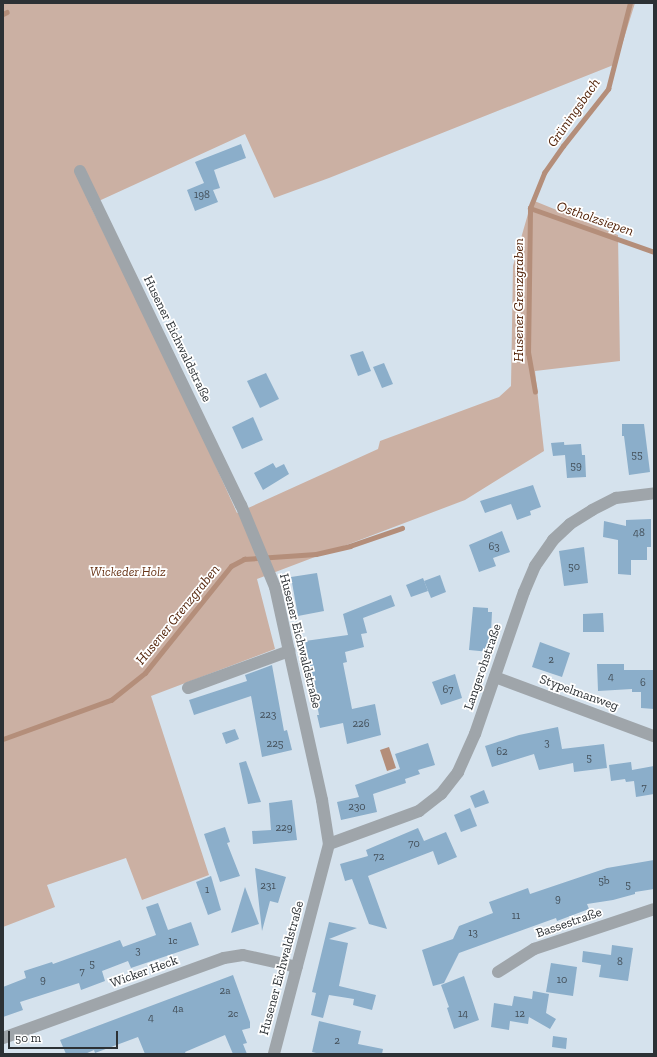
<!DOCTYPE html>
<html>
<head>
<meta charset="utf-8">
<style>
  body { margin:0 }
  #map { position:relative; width:657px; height:1057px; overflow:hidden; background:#d5e2ed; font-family:"Zilla Slab",serif }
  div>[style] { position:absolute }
  .green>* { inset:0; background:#cbb0a3 }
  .water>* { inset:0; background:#b48e7a }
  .stream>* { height:4.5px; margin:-2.25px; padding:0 2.25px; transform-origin:2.25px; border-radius:2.25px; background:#b48e7a }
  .building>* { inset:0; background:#8baeca }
  .minor>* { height:12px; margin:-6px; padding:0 6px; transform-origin:6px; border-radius:6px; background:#9fa5aa }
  span { translate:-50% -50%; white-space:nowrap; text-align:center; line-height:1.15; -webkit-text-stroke:3.5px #fff; paint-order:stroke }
  .number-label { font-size:11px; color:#44505a }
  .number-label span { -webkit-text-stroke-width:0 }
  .street-label { font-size:13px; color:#2c3135 }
  .park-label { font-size:13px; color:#693518; font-style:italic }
  .water-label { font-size:14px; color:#4d1c00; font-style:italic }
  .frame { position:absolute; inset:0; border:4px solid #2c3135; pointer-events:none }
  .scale { position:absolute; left:8px; top:1031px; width:110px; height:18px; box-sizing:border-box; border:2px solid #2c3135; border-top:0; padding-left:5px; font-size:12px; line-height:14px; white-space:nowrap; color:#2c3135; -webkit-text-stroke:3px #fff; paint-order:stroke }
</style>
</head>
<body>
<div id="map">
  <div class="green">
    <div style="clip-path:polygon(3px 3px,635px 3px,616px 64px,329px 178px,274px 198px,245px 134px,90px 205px,186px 400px,237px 513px,378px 449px,380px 441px,499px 397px,511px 386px,513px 266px,532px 200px,618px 235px,620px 361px,535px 371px,544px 451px,465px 500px,257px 579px,275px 649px,151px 696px,209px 875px,142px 900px,126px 858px,47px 885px,55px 907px,3px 927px)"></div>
  </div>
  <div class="water">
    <div style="clip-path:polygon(389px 747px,396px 768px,387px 771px,380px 750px)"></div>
  </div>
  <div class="stream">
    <div style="left:3px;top:14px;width:4px;rotate:-27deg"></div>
    <div style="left:530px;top:208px;width:132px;rotate:19.5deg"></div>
    <div style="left:535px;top:392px;width:39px;rotate:-100deg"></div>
    <div style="left:528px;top:354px;width:146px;rotate:-89.2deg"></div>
    <div style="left:530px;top:208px;width:38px;rotate:-68deg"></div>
    <div style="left:544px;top:173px;width:33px;rotate:-55deg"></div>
    <div style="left:563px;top:146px;width:73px;rotate:-51.7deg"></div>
    <div style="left:608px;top:89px;width:89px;rotate:-75.7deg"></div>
    <div style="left:3px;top:739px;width:115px;rotate:-19.9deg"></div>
    <div style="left:111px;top:700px;width:43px;rotate:-38.5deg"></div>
    <div style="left:145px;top:673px;width:137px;rotate:-51.2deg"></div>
    <div style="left:231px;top:566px;width:15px;rotate:-28deg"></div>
    <div style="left:244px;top:559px;width:72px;rotate:-4deg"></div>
    <div style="left:316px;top:554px;width:35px;rotate:-13deg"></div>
    <div style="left:350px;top:546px;width:55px;rotate:-19.1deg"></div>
  </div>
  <div class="building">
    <div style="clip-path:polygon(241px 144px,246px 158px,214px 170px,220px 188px,213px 190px,218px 202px,195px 211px,187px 190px,204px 183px,195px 162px)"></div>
    <div style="clip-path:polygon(363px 351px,371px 371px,358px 376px,350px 355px)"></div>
    <div style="clip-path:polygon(384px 363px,393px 384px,382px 388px,373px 367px)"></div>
    <div style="clip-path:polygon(266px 373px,279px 399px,260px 408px,247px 381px)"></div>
    <div style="clip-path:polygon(253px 417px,263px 440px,242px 449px,232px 427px)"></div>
    <div style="clip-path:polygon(622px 424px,644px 424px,650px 472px,629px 475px,624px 436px,622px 436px)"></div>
    <div style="clip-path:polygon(564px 442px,565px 452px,564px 445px,581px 444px,582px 455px,585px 455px,586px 477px,567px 478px,565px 455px,553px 456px,551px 443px)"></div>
    <div style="clip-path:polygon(273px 463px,276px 468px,284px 464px,289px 474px,263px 490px,254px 473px)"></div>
    <div style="clip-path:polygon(533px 485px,541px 507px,530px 511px,531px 515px,517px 520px,511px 504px,485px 513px,480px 501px)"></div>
    <div style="clip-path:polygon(651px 519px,651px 547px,647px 547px,647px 560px,631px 560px,631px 575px,618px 574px,618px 540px,603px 537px,604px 521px,626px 526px,626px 520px)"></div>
    <div style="clip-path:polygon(502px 531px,510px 552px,493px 558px,496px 566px,479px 572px,469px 545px)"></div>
    <div style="clip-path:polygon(584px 547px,588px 583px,564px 586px,559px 551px)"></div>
    <div style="clip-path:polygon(317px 573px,324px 611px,298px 616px,291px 577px)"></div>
    <div style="clip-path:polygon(440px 575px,446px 592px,431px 598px,424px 581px)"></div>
    <div style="clip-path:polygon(423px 578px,428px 591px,411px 597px,406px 585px)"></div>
    <div style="clip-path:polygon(391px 595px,395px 606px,363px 618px,367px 633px,361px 634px,364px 647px,345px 652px,347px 662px,343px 663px,352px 709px,375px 704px,381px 735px,347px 744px,343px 723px,320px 728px,317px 715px,319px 715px,305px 641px,348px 635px,343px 614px)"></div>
    <div style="clip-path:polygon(473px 607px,488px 608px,488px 612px,492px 612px,490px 652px,469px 650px)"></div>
    <div style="clip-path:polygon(603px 613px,604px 632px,583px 632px,583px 614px)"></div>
    <div style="clip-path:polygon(540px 642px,570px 653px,562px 677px,532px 667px)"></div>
    <div style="clip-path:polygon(597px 664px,624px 664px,624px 670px,654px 670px,654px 709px,641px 708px,641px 692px,632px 692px,632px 689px,598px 691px)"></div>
    <div style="clip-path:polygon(272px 665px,284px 731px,287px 730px,292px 750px,262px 757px,251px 696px,194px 715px,189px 700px,247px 681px,245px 675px)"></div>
    <div style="clip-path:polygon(455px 674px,462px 698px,441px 705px,432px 682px)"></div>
    <div style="clip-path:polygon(558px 727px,562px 749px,604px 744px,607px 768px,574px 772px,573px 763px,539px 770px,534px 754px,492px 767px,485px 746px,519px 735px)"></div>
    <div style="clip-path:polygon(235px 729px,239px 739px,226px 744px,222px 733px)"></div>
    <div style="clip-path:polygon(428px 743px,435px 765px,418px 770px,420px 774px,405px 779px,406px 783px,373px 794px,377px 812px,341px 820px,337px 802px,359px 797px,355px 785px,400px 769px,395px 754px)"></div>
    <div style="clip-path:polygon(246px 761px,261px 802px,248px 804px,239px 763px)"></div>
    <div style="clip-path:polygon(631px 762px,632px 770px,654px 766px,654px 794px,636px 797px,634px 781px,626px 782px,625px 779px,611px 781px,609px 765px)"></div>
    <div style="clip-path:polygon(484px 790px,489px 803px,475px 808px,470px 796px)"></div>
    <div style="clip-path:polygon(292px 800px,297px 840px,253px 844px,252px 831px,271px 830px,269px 803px)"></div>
    <div style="clip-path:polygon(470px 808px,477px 826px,461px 832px,454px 815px)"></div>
    <div style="clip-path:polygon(225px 827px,230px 842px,227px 843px,240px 876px,220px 882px,204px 834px)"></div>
    <div style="clip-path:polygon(418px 828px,424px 841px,446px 832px,457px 857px,438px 865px,433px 851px,368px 876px,387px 929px,369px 924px,352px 879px,345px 881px,340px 864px,368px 856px,366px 850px)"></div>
    <div style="clip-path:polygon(654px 860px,654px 889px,635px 892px,635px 894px,613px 900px,587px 904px,589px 909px,557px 921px,556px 918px,459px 953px,444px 983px,433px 986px,422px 950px,453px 939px,459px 926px,493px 913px,489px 902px,528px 888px,530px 894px,607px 868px)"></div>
    <div style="clip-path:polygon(255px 868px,286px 877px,278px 903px,270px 901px,262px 931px)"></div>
    <div style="clip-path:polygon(211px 876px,221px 910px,208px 915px,196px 882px)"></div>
    <div style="clip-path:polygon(245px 887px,259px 924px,231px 933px)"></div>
    <div style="clip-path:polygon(158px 903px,168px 930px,191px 922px,199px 945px,131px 968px,128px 961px,102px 971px,105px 981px,81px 990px,79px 983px,20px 1002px,23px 1010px,3px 1017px,3px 987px,26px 978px,24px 971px,52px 962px,53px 964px,120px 940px,123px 947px,156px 935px,146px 907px)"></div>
    <div style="clip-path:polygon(329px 922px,357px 928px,329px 939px,348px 943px,339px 986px,376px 995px,372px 1010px,353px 1005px,354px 999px,329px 995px,323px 1018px,311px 1015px,316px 993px,312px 992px)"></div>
    <div style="clip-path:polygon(612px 945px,633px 948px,628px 981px,599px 977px,601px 965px,582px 962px,583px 951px,611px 955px)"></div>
    <div style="clip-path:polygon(551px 963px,577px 967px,573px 996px,546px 992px)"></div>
    <div style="clip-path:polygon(233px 975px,250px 1022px,250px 1028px,242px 1030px,247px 1043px,243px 1044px,247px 1054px,233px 1054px,225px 1035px,185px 1052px,186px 1054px,145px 1054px,138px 1037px,95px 1053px,94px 1050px,85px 1054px,66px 1054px,60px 1040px)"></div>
    <div style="clip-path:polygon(464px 976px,479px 1020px,454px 1029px,447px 1008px,449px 1007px,441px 985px)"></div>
    <div style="clip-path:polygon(533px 991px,549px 994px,546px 1013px,556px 1019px,550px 1029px,529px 1017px,528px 1024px,510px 1021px,509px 1030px,491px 1027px,494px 1003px,512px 1006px,514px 996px,532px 999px)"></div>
    <div style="clip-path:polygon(319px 1021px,361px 1031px,358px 1044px,383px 1049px,382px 1054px,320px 1054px,312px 1052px)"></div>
    <div style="clip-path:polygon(553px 1036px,567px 1038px,566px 1049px,552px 1047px)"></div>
  </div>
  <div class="minor">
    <div style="left:80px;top:171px;width:371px;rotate:64.3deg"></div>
    <div style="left:241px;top:505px;width:89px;rotate:67.5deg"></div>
    <div style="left:275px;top:587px;width:66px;rotate:77.7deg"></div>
    <div style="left:289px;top:651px;width:153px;rotate:77.5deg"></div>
    <div style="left:322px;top:800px;width:45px;rotate:81deg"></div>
    <div style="left:329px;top:844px;width:217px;rotate:104.7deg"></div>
    <div style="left:495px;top:677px;width:170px;rotate:20.4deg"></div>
    <div style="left:188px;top:688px;width:108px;rotate:-20.1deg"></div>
    <div style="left:329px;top:844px;width:96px;rotate:-20.1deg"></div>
    <div style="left:419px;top:811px;width:28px;rotate:-38deg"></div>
    <div style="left:441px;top:794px;width:28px;rotate:-52deg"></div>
    <div style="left:458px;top:772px;width:42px;rotate:-65.9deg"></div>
    <div style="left:475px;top:734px;width:150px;rotate:-71deg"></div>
    <div style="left:524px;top:592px;width:28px;rotate:-67deg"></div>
    <div style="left:535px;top:566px;width:32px;rotate:-55deg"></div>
    <div style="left:553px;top:540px;width:23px;rotate:-43deg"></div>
    <div style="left:570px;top:524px;width:26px;rotate:-32deg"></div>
    <div style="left:592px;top:510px;width:27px;rotate:-27deg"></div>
    <div style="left:616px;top:498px;width:38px;rotate:-7deg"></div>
    <div style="left:498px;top:972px;width:43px;rotate:-32.6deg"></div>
    <div style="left:534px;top:949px;width:126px;rotate:-18.4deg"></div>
    <div style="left:3px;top:1038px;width:235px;rotate:-19.9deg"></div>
    <div style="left:224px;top:958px;width:19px;rotate:-9deg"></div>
    <div style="left:243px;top:955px;width:55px;rotate:12.5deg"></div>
  </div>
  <div class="number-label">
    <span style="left:202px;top:195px">198</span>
    <span style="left:637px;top:455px">55</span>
    <span style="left:576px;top:466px">59</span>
    <span style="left:639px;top:533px">48</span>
    <span style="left:494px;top:547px">63</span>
    <span style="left:574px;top:567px">50</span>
    <span style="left:551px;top:660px">2</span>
    <span style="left:611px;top:677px">4</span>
    <span style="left:643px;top:683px">6</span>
    <span style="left:448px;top:690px">67</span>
    <span style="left:268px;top:715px">223</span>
    <span style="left:361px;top:724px">226</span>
    <span style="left:547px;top:743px">3</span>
    <span style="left:275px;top:744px">225</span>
    <span style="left:502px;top:752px">62</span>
    <span style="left:589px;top:758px">5</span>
    <span style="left:644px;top:788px">7</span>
    <span style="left:357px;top:807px">230</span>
    <span style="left:284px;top:828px">229</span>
    <span style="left:414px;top:844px">70</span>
    <span style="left:379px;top:857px">72</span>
    <span style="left:604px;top:881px">5b</span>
    <span style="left:628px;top:885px">5</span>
    <span style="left:268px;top:886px">231</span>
    <span style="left:207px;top:890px">1</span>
    <span style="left:558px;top:899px">9</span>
    <span style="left:516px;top:916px">11</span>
    <span style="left:473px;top:933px">13</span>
    <span style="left:173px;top:941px">1c</span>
    <span style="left:138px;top:951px">3</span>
    <span style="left:620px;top:962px">8</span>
    <span style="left:92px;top:964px">5</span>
    <span style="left:82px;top:972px">7</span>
    <span style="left:43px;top:980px">9</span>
    <span style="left:562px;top:980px">10</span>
    <span style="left:225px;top:991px">2a</span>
    <span style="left:178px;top:1009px">4a</span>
    <span style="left:233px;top:1014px">2c</span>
    <span style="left:463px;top:1014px">14</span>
    <span style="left:520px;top:1014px">12</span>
    <span style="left:151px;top:1018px">4</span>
    <span style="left:337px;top:1041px">2</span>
  </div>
  <div class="street-label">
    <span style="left:177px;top:339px;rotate:64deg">Husener Eichwaldstraße</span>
    <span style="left:300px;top:641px;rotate:76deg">Husener Eichwaldstraße</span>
    <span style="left:483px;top:667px;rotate:-71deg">Langerohstraße</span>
    <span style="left:579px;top:693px;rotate:20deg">Stypelmanweg</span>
    <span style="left:569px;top:923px;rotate:-19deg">Bassestraße</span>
    <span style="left:282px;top:968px;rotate:-75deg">Husener Eichwaldstraße</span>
    <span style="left:144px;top:972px;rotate:-20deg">Wicker Heck</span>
  </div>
  <div class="park-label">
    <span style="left:128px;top:572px">Wickeder Holz</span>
  </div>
  <div class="water-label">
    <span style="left:574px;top:113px;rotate:-55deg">Grüningsbach</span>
    <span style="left:595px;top:219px;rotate:19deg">Ostholzsiepen</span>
    <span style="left:519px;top:300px;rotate:-90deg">Husener Grenzgraben</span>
    <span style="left:178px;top:615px;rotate:-51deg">Husener Grenzgraben</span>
  </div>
  <div class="frame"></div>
  <div class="scale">50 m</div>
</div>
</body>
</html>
